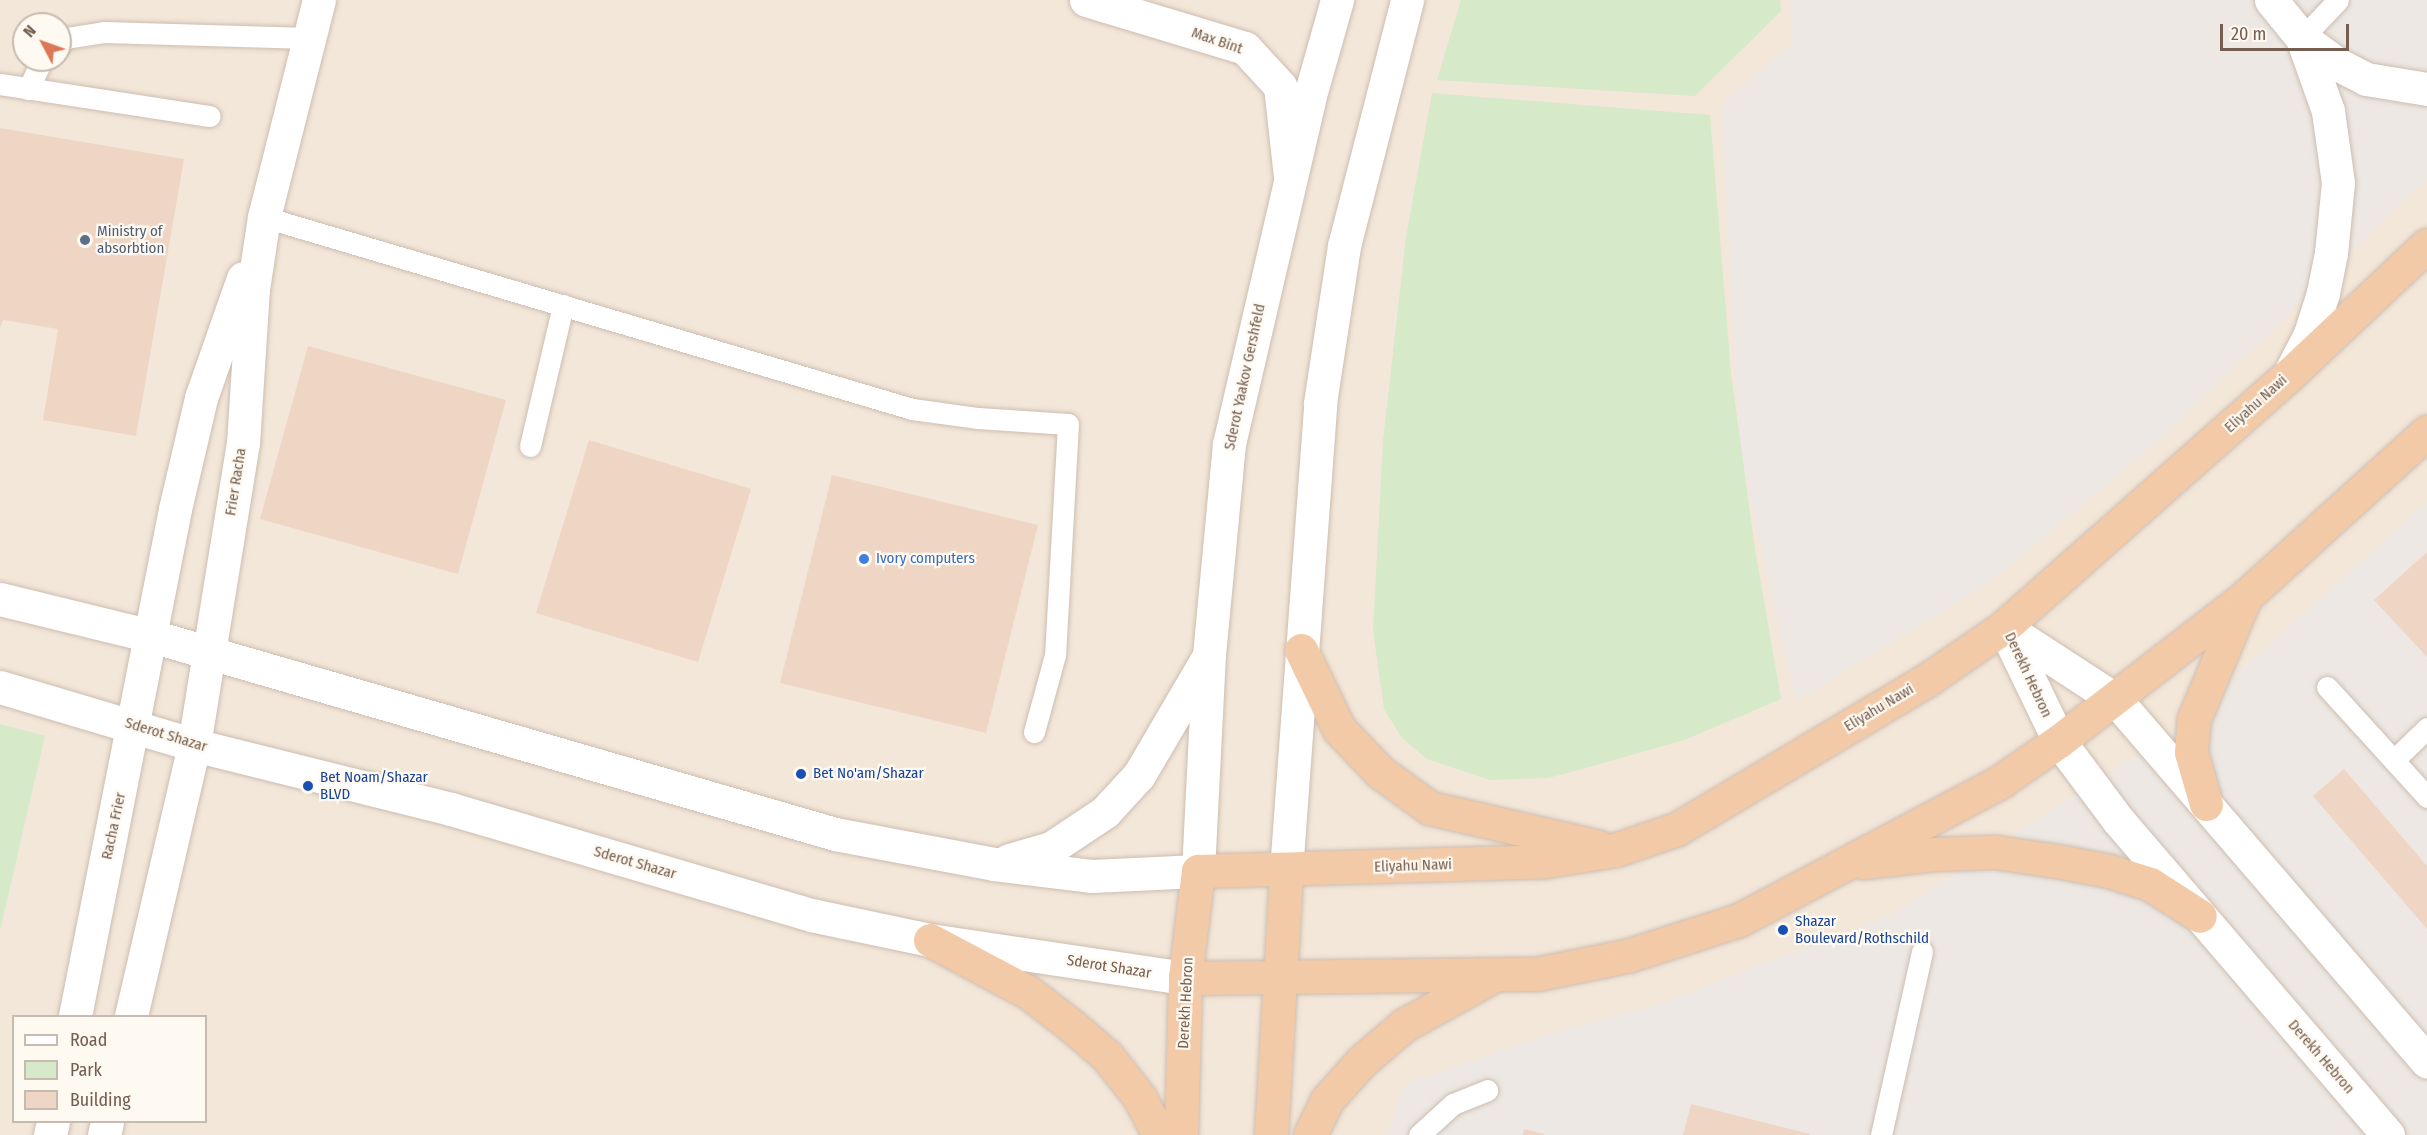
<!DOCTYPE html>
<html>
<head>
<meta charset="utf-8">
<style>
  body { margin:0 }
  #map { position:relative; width:2427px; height:1135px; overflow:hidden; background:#fbf5ea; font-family:"Fira Sans Condensed",sans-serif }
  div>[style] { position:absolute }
  .residential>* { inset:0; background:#f3e7d9 }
  .industrial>* { inset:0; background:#ede8e3 }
  .green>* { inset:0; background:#d6e9c9 }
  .building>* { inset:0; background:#efd5c4 }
  .roads { filter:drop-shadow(0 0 2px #cdbdb1) drop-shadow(0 0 2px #cdbdb1) }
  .service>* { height:21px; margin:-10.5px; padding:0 10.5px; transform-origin:10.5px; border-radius:10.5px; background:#fff }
  .minor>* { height:33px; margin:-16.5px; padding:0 16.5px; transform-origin:16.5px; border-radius:16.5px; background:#fff }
  .tertiary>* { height:33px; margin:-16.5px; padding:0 16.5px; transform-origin:16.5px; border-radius:16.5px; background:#fff }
  .secondary>* { height:33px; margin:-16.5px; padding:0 16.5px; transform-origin:16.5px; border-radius:16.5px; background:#fff }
  .trunk>* { height:33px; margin:-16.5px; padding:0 16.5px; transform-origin:16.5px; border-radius:16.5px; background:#f3caa7 }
  .dots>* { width:16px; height:16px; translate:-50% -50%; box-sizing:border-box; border:3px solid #fef9f1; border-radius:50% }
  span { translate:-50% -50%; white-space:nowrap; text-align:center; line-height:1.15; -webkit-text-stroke:4.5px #fef9f1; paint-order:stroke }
  .street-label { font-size:15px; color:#755d4f }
  .service-label { font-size:15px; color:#4e5e75 }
  .left { translate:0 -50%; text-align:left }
  .shop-label { font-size:15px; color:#366cbe }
  .transit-label { font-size:15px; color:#164399 }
  .legend { position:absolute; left:12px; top:1015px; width:195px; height:108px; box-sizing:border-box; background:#fef9f1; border:2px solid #c7bbb0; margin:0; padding:8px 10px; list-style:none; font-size:18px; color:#755d4f }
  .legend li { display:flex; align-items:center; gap:12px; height:30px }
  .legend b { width:30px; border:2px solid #c7bbb0 }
  .north { position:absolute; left:12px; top:12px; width:60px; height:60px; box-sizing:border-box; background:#fef9f1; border:2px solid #c7bbb0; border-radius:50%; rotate:311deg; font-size:16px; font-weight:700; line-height:24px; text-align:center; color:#755d4f }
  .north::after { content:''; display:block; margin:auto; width:21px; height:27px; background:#dc7759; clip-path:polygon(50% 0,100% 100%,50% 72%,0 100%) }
  .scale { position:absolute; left:2220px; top:24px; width:129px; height:27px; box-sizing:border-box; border:3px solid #755d4f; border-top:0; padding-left:8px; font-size:18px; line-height:21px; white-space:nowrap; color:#755d4f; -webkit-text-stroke:4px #fef9f1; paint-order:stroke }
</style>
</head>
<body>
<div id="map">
  <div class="residential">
    <div style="clip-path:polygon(evenodd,0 0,2427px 0,2427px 1135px,0 1135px,0 0,24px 24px,60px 24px,60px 60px,24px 60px,24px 24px,0 0,14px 1016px,206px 1016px,206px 1122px,14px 1122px,14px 1016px)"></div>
  </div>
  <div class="industrial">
    <div style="clip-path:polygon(1790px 0,2427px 0,2427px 178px,2164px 436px,1993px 580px,1796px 701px,1740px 453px,1721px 104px,1792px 43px)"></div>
    <div style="clip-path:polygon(2427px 501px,2427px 1135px,1388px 1135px,1404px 1085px,1551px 1033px,1656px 1005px,1894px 913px,2178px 728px)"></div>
  </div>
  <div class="green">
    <div style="clip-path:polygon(1461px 0,1780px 0,1781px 11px,1695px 96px,1437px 80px)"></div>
    <div style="clip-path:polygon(1432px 93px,1710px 115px,1731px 373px,1755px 549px,1781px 699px,1684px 740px,1582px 769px,1548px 778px,1490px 780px,1427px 759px,1402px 738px,1384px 709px,1373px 631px,1383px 441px,1406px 237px)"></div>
    <div style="clip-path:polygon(0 724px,45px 736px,0 931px)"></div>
  </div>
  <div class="building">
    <div style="clip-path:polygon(0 128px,184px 159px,136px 436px,43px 420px,58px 329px,3px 320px,0 328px)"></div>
    <div style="clip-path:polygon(308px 346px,506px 400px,458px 574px,260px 519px)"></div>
    <div style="clip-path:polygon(589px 440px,751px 489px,698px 662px,536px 613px)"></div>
    <div style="clip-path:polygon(832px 475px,1038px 525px,986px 733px,780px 683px)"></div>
    <div style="clip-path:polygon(2427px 552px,2427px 657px,2374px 600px)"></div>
    <div style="clip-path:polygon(2344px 769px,2427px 866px,2427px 929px,2313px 796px)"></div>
    <div style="clip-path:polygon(1691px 1104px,1810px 1134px,1810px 1135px,1683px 1135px)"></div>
    <div style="clip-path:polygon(1524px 1129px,1544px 1134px,1544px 1135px,1523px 1135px)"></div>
  </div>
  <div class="roads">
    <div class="service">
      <div style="left:2302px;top:38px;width:52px;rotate:-46.5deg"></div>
      <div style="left:60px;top:44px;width:8px;rotate:-45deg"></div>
      <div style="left:66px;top:38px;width:38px;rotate:-9deg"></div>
      <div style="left:104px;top:32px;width:205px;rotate:1.7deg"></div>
      <div style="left:0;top:84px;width:212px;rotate:8.7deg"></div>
      <div style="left:28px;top:89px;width:32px;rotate:-64deg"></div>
      <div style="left:264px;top:217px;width:676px;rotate:16.5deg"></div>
      <div style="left:912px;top:409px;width:67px;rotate:7.8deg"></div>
      <div style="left:978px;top:418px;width:90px;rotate:3.8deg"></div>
      <div style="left:1068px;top:424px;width:231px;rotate:93.2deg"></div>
      <div style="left:1055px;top:655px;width:80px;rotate:105.3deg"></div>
      <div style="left:530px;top:446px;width:145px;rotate:-76.8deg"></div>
      <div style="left:2327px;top:687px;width:149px;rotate:47.7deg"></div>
      <div style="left:2394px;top:760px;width:46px;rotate:-44.1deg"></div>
      <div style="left:1419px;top:1135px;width:46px;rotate:-42.4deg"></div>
      <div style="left:1453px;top:1104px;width:37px;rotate:-22deg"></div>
      <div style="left:1881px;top:1135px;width:188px;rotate:-77.4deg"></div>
    </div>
    <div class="minor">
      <div style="left:1086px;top:0;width:166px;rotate:16.8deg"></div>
      <div style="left:1245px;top:48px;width:52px;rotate:47.4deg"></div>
      <div style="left:1280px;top:86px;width:91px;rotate:83.7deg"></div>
      <div style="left:2271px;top:0;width:49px;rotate:50.8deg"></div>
      <div style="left:2302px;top:38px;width:46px;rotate:36.1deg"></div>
      <div style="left:2339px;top:65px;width:30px;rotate:27deg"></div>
      <div style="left:2366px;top:79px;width:62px;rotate:9.3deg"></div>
      <div style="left:2291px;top:371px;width:42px;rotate:-62.8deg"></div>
      <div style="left:2310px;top:334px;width:43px;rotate:-72.4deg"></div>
      <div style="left:2323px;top:293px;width:41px;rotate:-78.7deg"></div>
      <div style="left:2331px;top:253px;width:70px;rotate:-84.3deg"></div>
      <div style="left:2338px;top:183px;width:73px;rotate:-97.9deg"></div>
      <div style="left:2328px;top:111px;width:77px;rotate:-109.6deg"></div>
      <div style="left:75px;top:1016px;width:517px;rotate:-78.84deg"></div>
      <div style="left:175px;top:509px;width:114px;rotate:-76.8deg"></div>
      <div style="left:201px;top:398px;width:127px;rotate:-70.7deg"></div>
      <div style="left:131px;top:1016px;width:278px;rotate:-76.9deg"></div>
      <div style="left:194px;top:745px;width:306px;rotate:-80.8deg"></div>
      <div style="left:243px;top:443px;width:154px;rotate:-86.3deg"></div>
      <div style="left:253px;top:289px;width:73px;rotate:-81.3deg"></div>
      <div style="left:264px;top:217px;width:224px;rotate:-75.8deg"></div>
      <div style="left:50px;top:1135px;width:13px;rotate:-77deg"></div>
      <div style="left:104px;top:1135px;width:13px;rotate:-77deg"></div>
    </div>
    <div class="tertiary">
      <div style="left:2004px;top:627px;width:127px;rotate:64.2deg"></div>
      <div style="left:2059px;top:741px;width:99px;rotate:53.2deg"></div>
      <div style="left:2118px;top:820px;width:415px;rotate:49.4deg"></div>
      <div style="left:2004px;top:627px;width:134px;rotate:33.1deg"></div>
      <div style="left:2116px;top:700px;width:477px;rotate:49.3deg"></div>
    </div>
    <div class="secondary">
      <div style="left:0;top:599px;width:152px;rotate:13.7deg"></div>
      <div style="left:148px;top:635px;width:715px;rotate:16.15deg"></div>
      <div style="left:835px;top:834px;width:162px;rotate:10.7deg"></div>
      <div style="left:994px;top:864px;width:99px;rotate:7deg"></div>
      <div style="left:1092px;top:876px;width:106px;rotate:-2.7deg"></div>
      <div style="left:1198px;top:871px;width:216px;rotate:-87.1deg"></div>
      <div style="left:1209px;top:655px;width:212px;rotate:-84.6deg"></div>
      <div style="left:1229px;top:444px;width:354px;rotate:-76.9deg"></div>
      <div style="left:1309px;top:99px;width:103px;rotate:-74.2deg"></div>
      <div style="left:0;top:687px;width:202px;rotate:16.6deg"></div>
      <div style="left:194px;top:745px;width:265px;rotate:14deg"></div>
      <div style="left:451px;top:809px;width:375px;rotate:16.4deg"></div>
      <div style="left:811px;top:915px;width:122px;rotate:11.9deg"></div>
      <div style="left:930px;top:940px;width:258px;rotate:8.5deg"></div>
      <div style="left:1009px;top:860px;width:44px;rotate:-15.9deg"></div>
      <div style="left:1051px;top:848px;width:65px;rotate:-33.7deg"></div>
      <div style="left:1105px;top:812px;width:50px;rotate:-47.4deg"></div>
      <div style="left:1139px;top:775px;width:134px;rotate:-59.6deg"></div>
      <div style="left:1286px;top:871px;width:469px;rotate:-85.8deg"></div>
      <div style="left:1320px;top:403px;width:159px;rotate:-81.3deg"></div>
      <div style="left:1344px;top:246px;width:254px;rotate:-75.6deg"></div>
    </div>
    <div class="trunk">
      <div style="left:1301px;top:650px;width:88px;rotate:64.3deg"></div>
      <div style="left:1339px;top:729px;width:59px;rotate:46.4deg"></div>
      <div style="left:1380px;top:772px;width:62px;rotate:35.8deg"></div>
      <div style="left:1430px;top:808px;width:173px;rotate:13deg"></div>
      <div style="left:2206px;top:804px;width:54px;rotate:-106.1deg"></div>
      <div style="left:2191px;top:752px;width:33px;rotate:-85deg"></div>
      <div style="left:2194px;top:719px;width:127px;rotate:-67.3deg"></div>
      <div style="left:1863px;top:862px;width:71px;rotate:-6.4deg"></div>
      <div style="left:1934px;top:854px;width:61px;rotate:-1.9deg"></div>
      <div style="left:1995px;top:852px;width:63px;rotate:8.3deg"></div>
      <div style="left:2057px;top:861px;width:53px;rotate:10.9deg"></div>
      <div style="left:2109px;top:871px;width:43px;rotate:17.6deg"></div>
      <div style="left:2150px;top:884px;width:59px;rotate:32.6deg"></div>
      <div style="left:930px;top:940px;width:111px;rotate:28deg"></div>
      <div style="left:1028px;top:992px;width:56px;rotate:37.7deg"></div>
      <div style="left:1072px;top:1026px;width:46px;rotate:40.6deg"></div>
      <div style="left:1107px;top:1056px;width:53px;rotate:51.8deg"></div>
      <div style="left:1140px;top:1098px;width:42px;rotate:62.8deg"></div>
      <div style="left:1185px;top:978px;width:352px;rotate:-0.7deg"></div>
      <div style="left:1537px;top:974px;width:95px;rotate:-11.5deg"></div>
      <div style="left:1630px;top:955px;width:114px;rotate:-17.8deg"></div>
      <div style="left:1739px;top:920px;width:297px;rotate:-27.9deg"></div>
      <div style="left:2001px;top:781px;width:70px;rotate:-34.6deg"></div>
      <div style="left:2059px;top:741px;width:235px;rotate:-37.7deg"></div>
      <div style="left:2245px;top:597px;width:246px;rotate:-42.2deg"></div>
      <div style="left:1181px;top:1135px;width:157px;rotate:-88.5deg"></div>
      <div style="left:1185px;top:978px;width:108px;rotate:-83.1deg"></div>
      <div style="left:1198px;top:871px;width:348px;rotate:-1.6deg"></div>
      <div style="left:1546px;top:861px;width:70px;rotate:-9.1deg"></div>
      <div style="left:1615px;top:850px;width:65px;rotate:-18.7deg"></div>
      <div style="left:1677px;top:829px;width:291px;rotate:-30.8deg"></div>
      <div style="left:1927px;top:680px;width:93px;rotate:-34.5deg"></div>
      <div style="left:2004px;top:627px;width:382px;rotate:-41.5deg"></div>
      <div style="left:2290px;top:374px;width:188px;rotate:-43.3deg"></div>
      <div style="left:1271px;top:1135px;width:264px;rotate:-86.7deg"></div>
      <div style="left:1310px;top:1135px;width:39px;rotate:-64deg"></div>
      <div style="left:1327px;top:1100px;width:52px;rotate:-48.1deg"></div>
      <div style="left:1362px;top:1061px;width:55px;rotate:-40.6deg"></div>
      <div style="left:1404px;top:1025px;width:97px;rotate:-28.9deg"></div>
    </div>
  </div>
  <div class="dots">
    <div style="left:85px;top:240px;background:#5c6f8a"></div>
    <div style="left:864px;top:559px;background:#3f7fe0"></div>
    <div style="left:801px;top:774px;background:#1a4fb4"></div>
    <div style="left:308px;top:786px;background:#1a4fb4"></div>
    <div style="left:1783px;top:930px;background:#1a4fb4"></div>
  </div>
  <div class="street-label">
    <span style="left:1217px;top:41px;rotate:19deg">Max Bint</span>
    <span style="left:1245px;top:377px;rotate:-78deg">Sderot Yaakov Gershfeld</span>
    <span style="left:2256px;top:404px;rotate:-42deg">Eliyahu Nawi</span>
    <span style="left:236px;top:482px;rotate:-81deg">Frier Racha</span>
    <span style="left:2028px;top:675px;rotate:65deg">Derekh Hebron</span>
    <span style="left:1879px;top:708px;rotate:-31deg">Eliyahu Nawi</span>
    <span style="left:166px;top:735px;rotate:17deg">Sderot Shazar</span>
    <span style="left:114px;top:826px;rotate:-78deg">Racha Frier</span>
    <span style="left:635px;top:863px;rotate:16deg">Sderot Shazar</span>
    <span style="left:1413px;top:866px;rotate:-2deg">Eliyahu Nawi</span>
    <span style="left:1109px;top:967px;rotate:9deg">Sderot Shazar</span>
    <span style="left:1186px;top:1003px;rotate:-87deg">Derekh Hebron</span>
    <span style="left:2321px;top:1057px;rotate:49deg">Derekh Hebron</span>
  </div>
  <div class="service-label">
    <span class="left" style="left:97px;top:240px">Ministry of<br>absorbtion</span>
  </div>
  <div class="shop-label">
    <span class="left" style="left:876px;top:559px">Ivory computers</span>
  </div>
  <div class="transit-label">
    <span class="left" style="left:813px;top:774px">Bet No'am/Shazar</span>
    <span class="left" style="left:320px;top:786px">Bet Noam/Shazar<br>BLVD</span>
    <span class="left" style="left:1795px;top:930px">Shazar<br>Boulevard/Rothschild</span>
  </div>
  <ul class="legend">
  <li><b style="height:8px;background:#fff"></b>Road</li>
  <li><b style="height:16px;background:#d6e9c9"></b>Park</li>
  <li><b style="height:16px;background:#efd5c4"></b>Building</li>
  </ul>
  <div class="north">N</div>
  <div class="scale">20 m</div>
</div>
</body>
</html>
